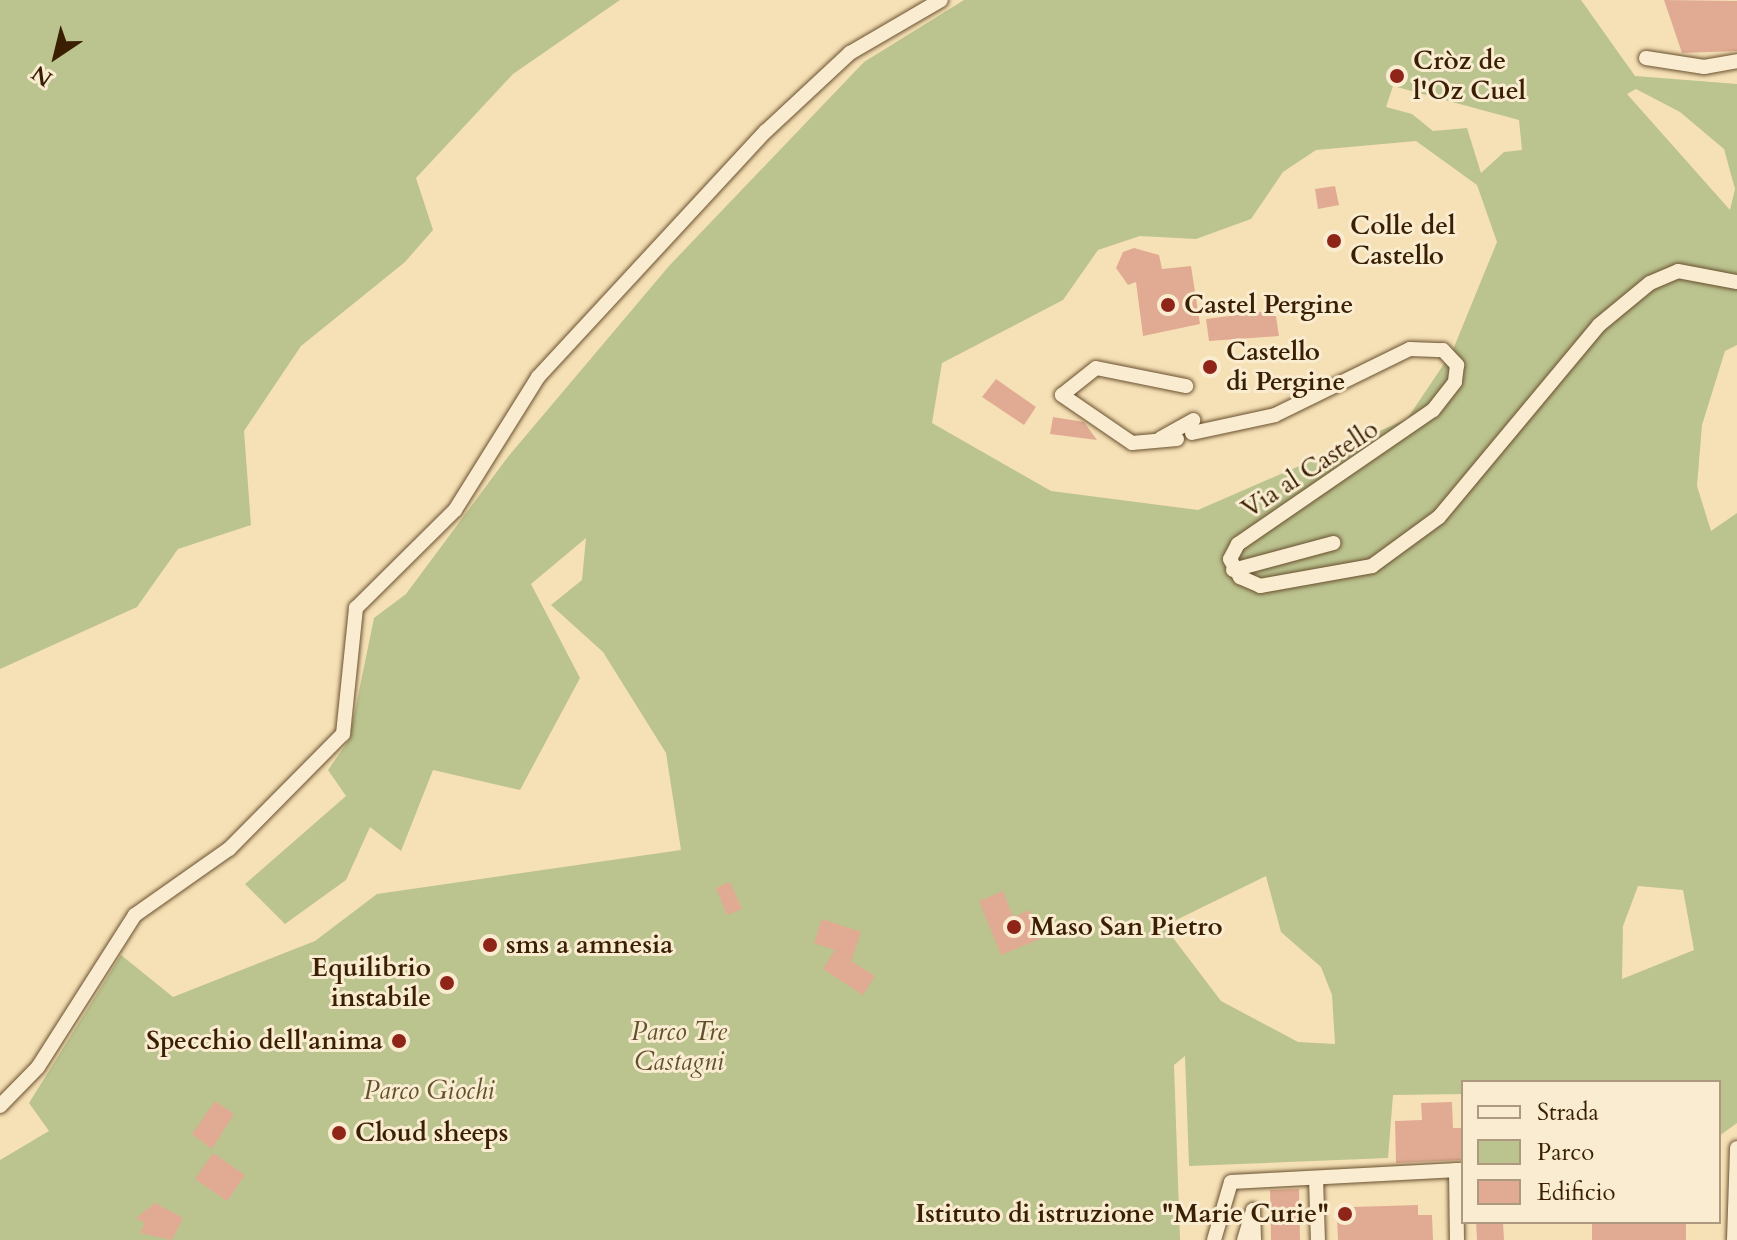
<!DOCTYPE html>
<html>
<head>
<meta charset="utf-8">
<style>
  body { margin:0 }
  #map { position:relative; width:1737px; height:1240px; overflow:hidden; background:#f6e1b6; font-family:Cardo,serif }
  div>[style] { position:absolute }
  .green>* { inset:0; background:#bbc38f }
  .building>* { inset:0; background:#e1ab93 }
  .roads { filter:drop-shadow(0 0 2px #69502f) drop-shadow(0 0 2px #69502f) }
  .minor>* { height:14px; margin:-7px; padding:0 7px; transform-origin:7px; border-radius:7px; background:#f9ecd0 }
  .dots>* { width:22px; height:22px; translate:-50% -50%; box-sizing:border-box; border:4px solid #f9ecd0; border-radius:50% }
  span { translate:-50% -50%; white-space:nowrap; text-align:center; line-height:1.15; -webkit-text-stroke:6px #f9ecd0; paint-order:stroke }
  .poi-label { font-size:26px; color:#3a1f02; font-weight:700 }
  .left { translate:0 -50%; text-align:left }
  .right { translate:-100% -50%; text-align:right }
  .street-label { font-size:26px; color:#3a1f02 }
  .park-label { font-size:26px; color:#61502c; font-style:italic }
  .legend { position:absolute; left:1461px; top:1080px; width:260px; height:144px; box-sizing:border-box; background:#f9ecd0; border:2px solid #ad9a7e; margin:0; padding:10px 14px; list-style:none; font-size:24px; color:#3a1f02 }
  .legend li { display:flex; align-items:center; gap:16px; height:40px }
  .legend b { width:40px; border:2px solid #ad9a7e }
  .north { position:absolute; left:16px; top:16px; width:80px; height:80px; -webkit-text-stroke:6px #f9ecd0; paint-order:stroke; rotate:215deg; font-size:22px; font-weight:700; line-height:32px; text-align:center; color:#3a1f02 }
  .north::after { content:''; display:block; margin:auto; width:28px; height:36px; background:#3a1f02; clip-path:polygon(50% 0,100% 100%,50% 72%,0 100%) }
</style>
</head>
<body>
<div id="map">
  <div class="green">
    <div style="clip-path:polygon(0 0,620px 0,513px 74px,416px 178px,433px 230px,405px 262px,301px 346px,244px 431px,251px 525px,178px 549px,137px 607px,0 669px)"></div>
    <div style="clip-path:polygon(evenodd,964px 0,1581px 0,1635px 76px,1737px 84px,1737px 345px,1725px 351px,1702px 425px,1697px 486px,1711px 531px,1737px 513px,1737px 1123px,1719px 1136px,1719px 1082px,1463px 1082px,1463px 1094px,1393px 1095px,1388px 1158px,1189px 1166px,1185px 1056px,1174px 1065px,1180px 1240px,0 1240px,0 1160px,49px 1131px,29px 1103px,121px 955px,173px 997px,315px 941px,377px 894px,681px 850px,666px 753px,603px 652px,551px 605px,582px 580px,586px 538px,531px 584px,580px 678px,520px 790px,433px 770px,401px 851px,370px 827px,346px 880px,285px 924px,245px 884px,346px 796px,328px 770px,349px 740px,374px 618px,406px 594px,507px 458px,669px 266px,864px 62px,964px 0,1393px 86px,1519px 120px,1522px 150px,1504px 152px,1481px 173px,1467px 128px,1433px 131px,1412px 114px,1386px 107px,1393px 86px,964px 0,1636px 89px,1680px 112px,1724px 149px,1735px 189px,1730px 210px,1627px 94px,1636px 89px,964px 0,1416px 141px,1477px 185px,1497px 242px,1452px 352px,1407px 419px,1198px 510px,1051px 491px,932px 423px,942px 363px,1063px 300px,1098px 250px,1140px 236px,1196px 239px,1251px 219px,1283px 172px,1316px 150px,1416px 141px,964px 0,1266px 876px,1281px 932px,1321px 967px,1332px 995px,1335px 1044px,1298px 1042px,1221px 1001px,1164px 926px,1266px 876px,964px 0,1638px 886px,1683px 890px,1694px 950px,1622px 979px,1623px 926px,1638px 886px)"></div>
  </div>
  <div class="building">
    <div style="clip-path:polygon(1664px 0,1737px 1px,1737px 51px,1682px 53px)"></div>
    <div style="clip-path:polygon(1335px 186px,1339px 205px,1318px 209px,1315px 189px)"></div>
    <div style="clip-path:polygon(1134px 248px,1159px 255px,1162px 269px,1191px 266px,1200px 324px,1143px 336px,1136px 282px,1128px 285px,1116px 268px,1123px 252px)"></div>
    <div style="clip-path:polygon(1275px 310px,1279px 336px,1209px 341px,1206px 319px)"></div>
    <div style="clip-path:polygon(996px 379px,1036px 407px,1024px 425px,982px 397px)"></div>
    <div style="clip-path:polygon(1053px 417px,1084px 422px,1097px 440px,1050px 434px)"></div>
    <div style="clip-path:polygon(730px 882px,742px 909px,727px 915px,716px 888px)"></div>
    <div style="clip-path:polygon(1003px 891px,1013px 917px,1030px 910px,1042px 938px,1001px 955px,979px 901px)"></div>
    <div style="clip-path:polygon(822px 919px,861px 932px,851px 961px,875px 976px,863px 995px,823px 969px,835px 950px,814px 943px)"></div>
    <div style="clip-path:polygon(215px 1101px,234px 1114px,212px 1149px,192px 1134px)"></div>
    <div style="clip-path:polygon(1452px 1102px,1453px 1128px,1463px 1128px,1463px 1160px,1396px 1163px,1395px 1121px,1422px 1120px,1421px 1103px)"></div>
    <div style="clip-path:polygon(213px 1153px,245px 1175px,227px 1201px,195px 1179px)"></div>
    <div style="clip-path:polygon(1299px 1189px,1300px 1240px,1271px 1240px,1270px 1190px)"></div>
    <div style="clip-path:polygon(155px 1203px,183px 1218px,172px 1240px,140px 1233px,145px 1223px,136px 1218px)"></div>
    <div style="clip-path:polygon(1418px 1205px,1418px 1215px,1432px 1215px,1433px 1240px,1338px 1240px,1337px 1217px,1353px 1217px,1352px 1207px)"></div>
    <div style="clip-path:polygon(1476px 1222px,1503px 1222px,1504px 1240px,1477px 1240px)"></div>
    <div style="clip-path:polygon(1592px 1222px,1686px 1222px,1686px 1240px,1592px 1240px)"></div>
  </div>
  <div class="roads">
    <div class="minor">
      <div style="left:1646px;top:58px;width:59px;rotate:8.8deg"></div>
      <div style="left:1704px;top:67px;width:34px;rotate:-10deg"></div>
      <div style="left:1192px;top:433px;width:85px;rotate:-12.2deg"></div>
      <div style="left:1275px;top:415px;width:150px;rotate:-26.1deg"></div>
      <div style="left:1410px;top:349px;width:33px;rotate:2deg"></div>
      <div style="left:1443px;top:350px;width:21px;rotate:47deg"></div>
      <div style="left:1457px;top:365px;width:17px;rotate:97deg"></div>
      <div style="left:1455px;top:382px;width:36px;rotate:128deg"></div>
      <div style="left:1433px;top:410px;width:237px;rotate:145.5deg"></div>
      <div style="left:1238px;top:544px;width:17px;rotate:118deg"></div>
      <div style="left:1230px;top:559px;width:21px;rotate:61deg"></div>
      <div style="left:1240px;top:577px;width:22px;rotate:24deg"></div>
      <div style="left:1260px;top:586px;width:114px;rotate:-10.1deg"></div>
      <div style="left:1372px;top:566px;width:83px;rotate:-36.2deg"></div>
      <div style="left:1439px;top:517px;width:250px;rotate:-50.2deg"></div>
      <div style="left:1599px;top:325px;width:66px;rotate:-39.5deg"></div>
      <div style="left:1650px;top:283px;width:30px;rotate:-23deg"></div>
      <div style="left:1678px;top:271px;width:60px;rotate:10.6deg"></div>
      <div style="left:1161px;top:438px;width:37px;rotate:-29deg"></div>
      <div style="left:1177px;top:439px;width:45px;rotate:174.9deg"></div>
      <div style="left:1132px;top:443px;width:85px;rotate:-145.6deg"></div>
      <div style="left:1062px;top:395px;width:43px;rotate:-38.5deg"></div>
      <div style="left:1096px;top:368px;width:92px;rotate:11.3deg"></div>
      <div style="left:1233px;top:570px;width:104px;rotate:-15.1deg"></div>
      <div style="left:0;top:1106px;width:54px;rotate:-45.7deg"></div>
      <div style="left:38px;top:1067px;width:180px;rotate:-57.5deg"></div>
      <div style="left:135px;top:915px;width:115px;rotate:-35.1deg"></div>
      <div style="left:229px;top:849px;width:162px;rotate:-45.3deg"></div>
      <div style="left:343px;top:734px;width:127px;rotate:-84.1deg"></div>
      <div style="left:356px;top:608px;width:139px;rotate:-44.7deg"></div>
      <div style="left:455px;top:510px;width:157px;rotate:-58deg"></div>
      <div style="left:538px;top:377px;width:335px;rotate:-47.2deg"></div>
      <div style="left:766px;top:131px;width:115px;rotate:-42.9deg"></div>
      <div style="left:850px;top:53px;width:105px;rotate:-30.2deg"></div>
      <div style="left:1456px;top:1170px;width:70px;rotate:89.2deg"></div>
      <div style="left:1316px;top:1178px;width:62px;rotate:88.2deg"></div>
      <div style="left:1214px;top:1240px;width:60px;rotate:-73.7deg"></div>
      <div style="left:1231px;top:1182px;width:232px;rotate:-3deg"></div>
      <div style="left:1244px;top:1240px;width:31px;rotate:-73deg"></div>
      <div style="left:1253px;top:1210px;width:30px;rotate:88deg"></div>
      <div style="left:1734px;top:1240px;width:92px;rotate:-88.1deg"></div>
    </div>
  </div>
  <div class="dots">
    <div style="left:1397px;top:76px;background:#8f2418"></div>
    <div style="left:1334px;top:241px;background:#8f2418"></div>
    <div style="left:1168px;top:305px;background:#8f2418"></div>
    <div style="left:1210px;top:367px;background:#8f2418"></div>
    <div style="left:1014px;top:927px;background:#8f2418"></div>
    <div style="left:490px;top:945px;background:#8f2418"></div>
    <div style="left:447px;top:983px;background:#8f2418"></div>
    <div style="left:399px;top:1041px;background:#8f2418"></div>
    <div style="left:339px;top:1133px;background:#8f2418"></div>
    <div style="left:1345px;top:1214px;background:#8f2418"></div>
  </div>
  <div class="poi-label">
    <span class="left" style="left:1413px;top:76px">Cròz de<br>l'Oz Cuel</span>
    <span class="left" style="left:1350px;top:241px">Colle del<br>Castello</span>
    <span class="left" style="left:1184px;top:305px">Castel Pergine</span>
    <span class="left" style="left:1226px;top:367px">Castello<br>di Pergine</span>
    <span class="left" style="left:1030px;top:927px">Maso San Pietro</span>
    <span class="left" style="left:506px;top:945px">sms a amnesia</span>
    <span class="right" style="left:431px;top:983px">Equilibrio<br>instabile</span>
    <span class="right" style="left:383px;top:1041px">Specchio dell'anima</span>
    <span class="left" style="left:355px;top:1133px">Cloud sheeps</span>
    <span class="right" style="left:1329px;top:1214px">Istituto di istruzione "Marie Curie"</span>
  </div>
  <div class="street-label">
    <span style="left:1310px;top:469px;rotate:-33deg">Via al Castello</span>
  </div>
  <div class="park-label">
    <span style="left:679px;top:1047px">Parco Tre<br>Castagni</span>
    <span style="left:429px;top:1091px">Parco Giochi</span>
  </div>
  <ul class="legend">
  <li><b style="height:10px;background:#f9ecd0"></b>Strada</li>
  <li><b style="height:22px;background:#bbc38f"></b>Parco</li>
  <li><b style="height:22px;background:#e1ab93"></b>Edificio</li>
  </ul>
  <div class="north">N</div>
</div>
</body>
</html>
